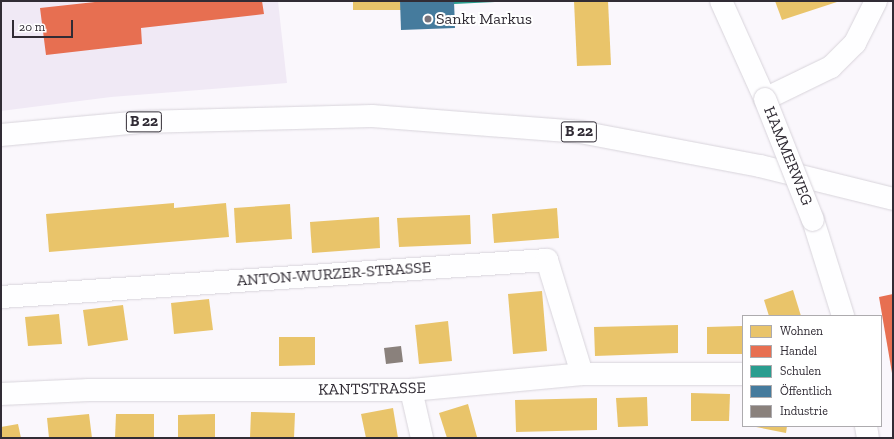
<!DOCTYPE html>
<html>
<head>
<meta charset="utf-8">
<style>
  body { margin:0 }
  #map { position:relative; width:894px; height:439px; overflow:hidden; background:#faf7fc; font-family:"Zilla Slab",serif }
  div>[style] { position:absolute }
  .built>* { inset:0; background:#f0e9f5 }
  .homes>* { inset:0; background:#e9c46a }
  .shops>* { inset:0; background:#e76f51 }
  .schools>* { inset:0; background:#2a9d8f }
  .public>* { inset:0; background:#457b9d }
  .industry>* { inset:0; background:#8a817c }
  .roads { filter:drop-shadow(0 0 1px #d8d4db) drop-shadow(0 0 1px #d8d4db) }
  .minor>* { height:22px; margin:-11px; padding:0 11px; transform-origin:11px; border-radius:11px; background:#fefeff }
  .major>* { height:22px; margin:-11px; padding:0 11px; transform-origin:11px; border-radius:11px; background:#fefeff }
  .bridges { filter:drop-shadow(0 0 1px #d8d4db) drop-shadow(0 0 1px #d8d4db) }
  .minor-bridge>* { height:22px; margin:-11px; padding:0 11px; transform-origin:11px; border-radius:11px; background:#fefeff }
  .dots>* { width:11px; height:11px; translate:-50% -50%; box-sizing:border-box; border:2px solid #fff; border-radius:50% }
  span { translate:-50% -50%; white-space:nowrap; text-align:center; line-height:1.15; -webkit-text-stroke:4px #fff; paint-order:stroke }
  .shield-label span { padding:1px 3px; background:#fff; border:1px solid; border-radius:3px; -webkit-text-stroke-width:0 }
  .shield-label { font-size:15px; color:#312c35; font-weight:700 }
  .poi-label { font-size:16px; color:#312c35 }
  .left { translate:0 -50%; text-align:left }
  .street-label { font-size:16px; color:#312c35 }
  .frame { position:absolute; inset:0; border:2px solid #312c35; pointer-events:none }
  .legend { position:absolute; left:742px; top:315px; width:140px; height:112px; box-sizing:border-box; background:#fff; border:1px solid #adabae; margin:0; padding:5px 7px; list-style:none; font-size:12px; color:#312c35 }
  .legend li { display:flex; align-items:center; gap:8px; height:20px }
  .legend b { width:20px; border:1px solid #adabae }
  .scale { position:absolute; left:12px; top:20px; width:61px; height:18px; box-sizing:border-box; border:2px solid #312c35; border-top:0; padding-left:5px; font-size:12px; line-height:14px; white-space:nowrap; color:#312c35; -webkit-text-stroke:3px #fff; paint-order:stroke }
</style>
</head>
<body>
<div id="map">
  <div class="built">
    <div style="clip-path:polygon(1px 1px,278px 1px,287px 83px,111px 97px,1px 111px)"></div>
  </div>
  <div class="homes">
    <div style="clip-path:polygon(353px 1px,400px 1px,401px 10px,353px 10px)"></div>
    <div style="clip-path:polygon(574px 1px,608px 1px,611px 65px,577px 66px)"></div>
    <div style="clip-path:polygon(775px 1px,840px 1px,782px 20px)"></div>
    <div style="clip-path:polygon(174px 203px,174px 208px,226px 203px,229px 237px,49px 252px,46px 214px)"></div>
    <div style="clip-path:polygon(290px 204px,292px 239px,236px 243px,234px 208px)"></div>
    <div style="clip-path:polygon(557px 208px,559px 238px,494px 243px,492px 214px)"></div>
    <div style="clip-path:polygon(470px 215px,471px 244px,399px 247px,397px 218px)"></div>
    <div style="clip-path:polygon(379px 217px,380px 248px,312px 253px,310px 222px)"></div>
    <div style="clip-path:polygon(793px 290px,801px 316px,769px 316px,764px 300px)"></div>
    <div style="clip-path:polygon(542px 291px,547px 351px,513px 354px,508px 294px)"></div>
    <div style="clip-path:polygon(209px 299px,213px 330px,174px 334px,171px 303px)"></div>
    <div style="clip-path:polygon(123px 305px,128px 340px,88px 346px,83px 310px)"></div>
    <div style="clip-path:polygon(59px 314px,62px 344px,28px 346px,25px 317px)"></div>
    <div style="clip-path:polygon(448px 321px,452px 361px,419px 364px,415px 325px)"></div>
    <div style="clip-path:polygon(678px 325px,678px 353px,595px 356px,594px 327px)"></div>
    <div style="clip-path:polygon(742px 326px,742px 354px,707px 354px,707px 327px)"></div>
    <div style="clip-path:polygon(279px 337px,315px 337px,315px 365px,279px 366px)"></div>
    <div style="clip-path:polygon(691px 393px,730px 394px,729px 421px,691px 421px)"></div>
    <div style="clip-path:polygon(647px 397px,648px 426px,618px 427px,616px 398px)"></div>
    <div style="clip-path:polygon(597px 398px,597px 430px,516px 432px,515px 400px)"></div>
    <div style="clip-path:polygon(468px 404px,477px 437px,447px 438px,439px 413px)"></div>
    <div style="clip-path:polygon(393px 408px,398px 438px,366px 438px,361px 414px)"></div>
    <div style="clip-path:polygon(251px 412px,295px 413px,294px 438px,250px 438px)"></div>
    <div style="clip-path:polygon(89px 414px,92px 438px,49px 438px,47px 418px)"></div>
    <div style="clip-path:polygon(116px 414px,154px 414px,154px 438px,115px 438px)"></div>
    <div style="clip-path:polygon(215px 414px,215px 438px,178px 438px,178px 415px)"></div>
    <div style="clip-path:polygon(18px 424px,21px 438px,1px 438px,1px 427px)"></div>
    <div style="clip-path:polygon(751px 426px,787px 426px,786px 433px)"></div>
  </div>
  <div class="shops">
    <div style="clip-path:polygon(104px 1px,262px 1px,264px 14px,141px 28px,142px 44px,46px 55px,40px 8px)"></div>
    <div style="clip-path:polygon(893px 294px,893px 373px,892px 373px,879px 297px)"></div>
  </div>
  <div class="schools">
    <div style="clip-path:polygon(454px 1px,495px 1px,495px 2px,454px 4px)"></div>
  </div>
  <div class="public">
    <div style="clip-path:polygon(400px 1px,454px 1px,455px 28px,401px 30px)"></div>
  </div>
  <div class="industry">
    <div style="clip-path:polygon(401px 346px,403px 362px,386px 364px,384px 348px)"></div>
  </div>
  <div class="roads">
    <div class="minor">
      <div style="left:721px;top:1px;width:107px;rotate:65.8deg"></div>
      <div style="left:765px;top:99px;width:73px;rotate:-25.9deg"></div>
      <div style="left:831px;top:67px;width:34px;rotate:-45deg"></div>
      <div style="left:855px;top:43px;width:47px;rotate:-63.4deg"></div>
      <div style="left:813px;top:220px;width:101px;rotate:72.6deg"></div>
      <div style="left:1px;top:297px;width:547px;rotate:-3.88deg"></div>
      <div style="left:547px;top:260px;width:119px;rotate:72.9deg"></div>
      <div style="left:411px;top:390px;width:49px;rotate:77.1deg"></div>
      <div style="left:1px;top:394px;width:88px;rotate:-2.6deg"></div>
      <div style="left:89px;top:390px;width:322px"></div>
      <div style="left:411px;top:390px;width:172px;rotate:-5.3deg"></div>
      <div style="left:582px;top:374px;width:161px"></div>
      <div style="left:866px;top:426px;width:12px;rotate:81deg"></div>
    </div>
    <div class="major">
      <div style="left:1px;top:135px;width:142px;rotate:-5.3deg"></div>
      <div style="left:142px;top:122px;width:230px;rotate:-1.5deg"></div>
      <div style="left:372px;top:116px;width:209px;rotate:4.4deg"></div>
      <div style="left:580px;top:132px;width:183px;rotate:10.7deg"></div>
      <div style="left:760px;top:166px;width:137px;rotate:13.9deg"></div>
    </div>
  </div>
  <div class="bridges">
    <div class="minor-bridge">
      <div style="left:765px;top:99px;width:130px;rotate:68.4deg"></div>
    </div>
  </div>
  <div class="dots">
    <div style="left:428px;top:19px;background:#77737b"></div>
  </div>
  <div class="shield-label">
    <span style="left:144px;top:122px">B 22</span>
    <span style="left:579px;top:132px">B 22</span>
  </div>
  <div class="poi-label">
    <span class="left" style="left:436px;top:19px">Sankt Markus</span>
  </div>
  <div class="street-label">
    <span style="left:788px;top:156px;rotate:68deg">HAMMERWEG</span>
    <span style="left:334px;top:274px;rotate:-4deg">ANTON-WURZER-STRASSE</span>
    <span style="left:372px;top:389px;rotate:-1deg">KANTSTRASSE</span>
  </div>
  <div class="frame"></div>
  <ul class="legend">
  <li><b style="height:11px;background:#e9c46a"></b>Wohnen</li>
  <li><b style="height:11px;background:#e76f51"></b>Handel</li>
  <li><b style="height:11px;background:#2a9d8f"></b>Schulen</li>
  <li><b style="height:11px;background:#457b9d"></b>Öffentlich</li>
  <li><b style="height:11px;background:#8a817c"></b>Industrie</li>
  </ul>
  <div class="scale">20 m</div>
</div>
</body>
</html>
